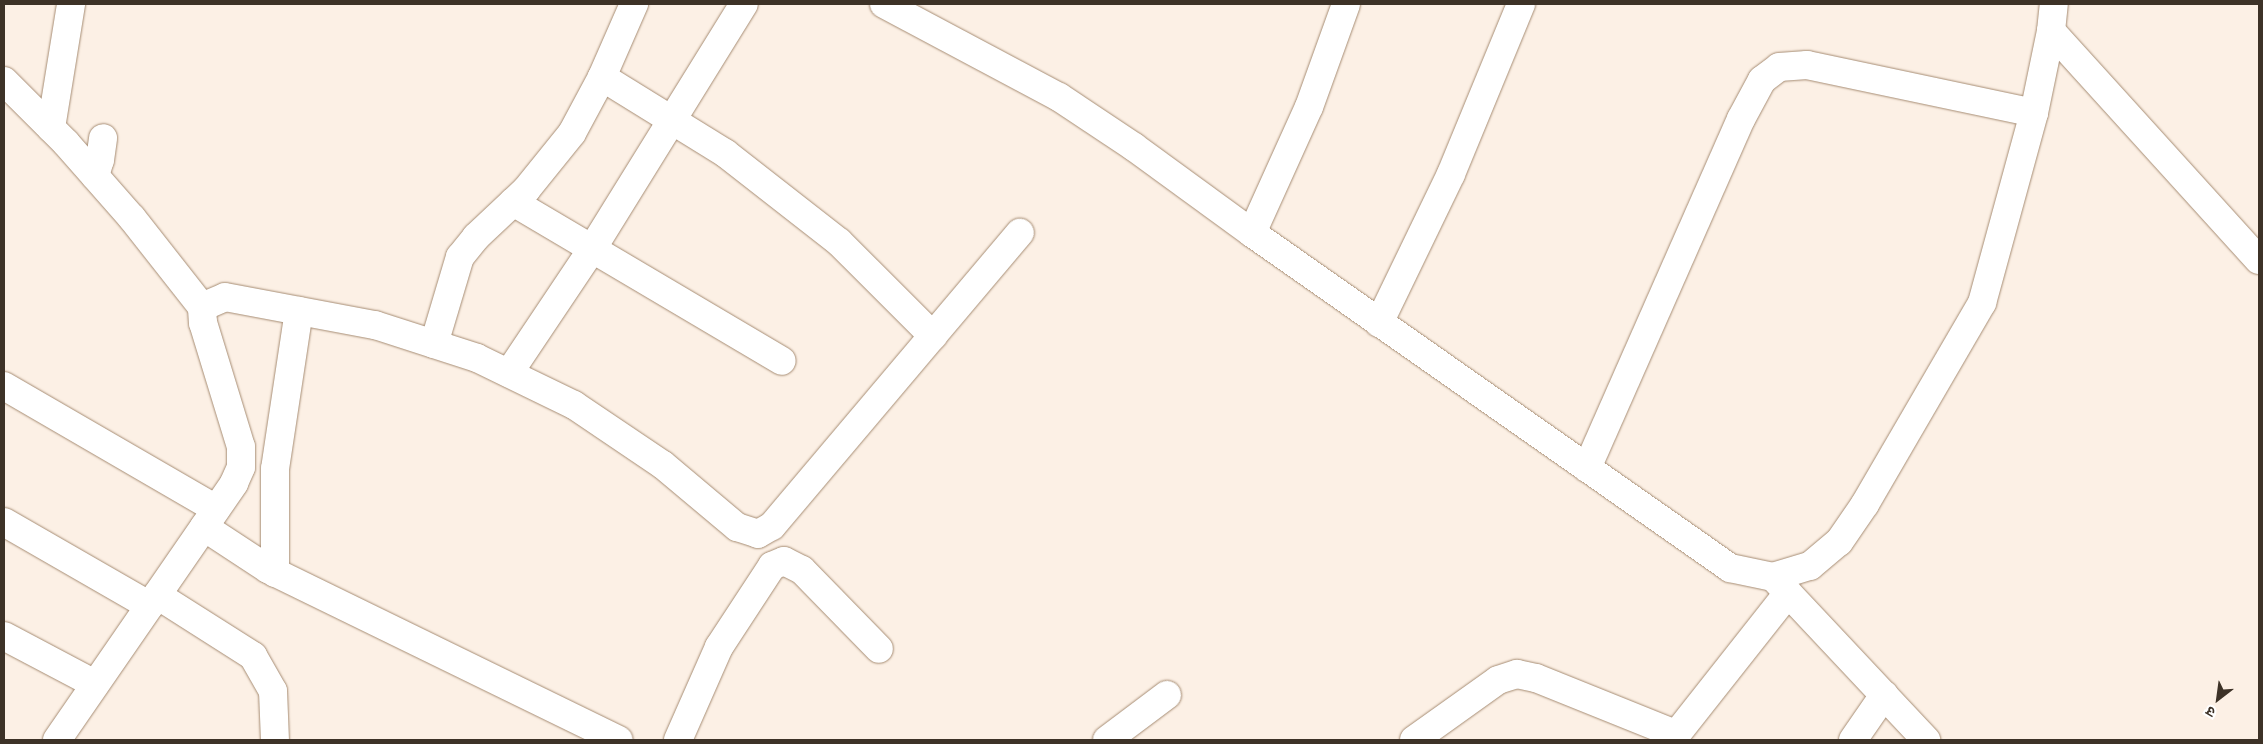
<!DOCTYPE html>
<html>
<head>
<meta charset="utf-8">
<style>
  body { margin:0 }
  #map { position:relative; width:2263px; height:744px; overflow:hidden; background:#fcf0e5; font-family:"Space Grotesk","Noto Sans Devanagari",sans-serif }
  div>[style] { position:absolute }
  .roads { filter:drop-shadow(0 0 1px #a68c73) drop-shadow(0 0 1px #a68c73) }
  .minor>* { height:28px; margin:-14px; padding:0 14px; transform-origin:14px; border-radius:14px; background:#fff }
  .tertiary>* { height:28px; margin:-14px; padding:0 14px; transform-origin:14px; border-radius:14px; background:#fff }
  .primary>* { height:28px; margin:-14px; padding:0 14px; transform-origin:14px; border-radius:14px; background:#fff }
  span { translate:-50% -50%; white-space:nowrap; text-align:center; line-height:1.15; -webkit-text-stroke:4.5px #fff; paint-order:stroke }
  .frame { position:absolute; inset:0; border:5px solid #3d3227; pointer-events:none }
  .north { position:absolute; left:2193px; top:674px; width:50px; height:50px; -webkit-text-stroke:4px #fff; paint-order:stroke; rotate:210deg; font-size:14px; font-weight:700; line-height:20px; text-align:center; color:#3d3227 }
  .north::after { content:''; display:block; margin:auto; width:18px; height:22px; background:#3d3227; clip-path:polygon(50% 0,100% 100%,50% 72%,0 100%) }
</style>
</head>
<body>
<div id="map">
  <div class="roads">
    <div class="minor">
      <div style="left:602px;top:77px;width:145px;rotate:31.7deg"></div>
      <div style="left:725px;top:153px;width:145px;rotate:38deg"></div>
      <div style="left:839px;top:242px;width:133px;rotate:45deg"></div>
      <div style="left:4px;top:81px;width:88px;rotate:45deg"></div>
      <div style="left:66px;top:143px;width:100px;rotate:48.7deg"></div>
      <div style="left:132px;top:218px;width:113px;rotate:51.8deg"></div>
      <div style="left:51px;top:128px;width:126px;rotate:-80.8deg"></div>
      <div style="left:95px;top:176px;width:17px;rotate:-73deg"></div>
      <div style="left:100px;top:160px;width:22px;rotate:-82deg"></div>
      <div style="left:513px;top:202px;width:312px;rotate:30.6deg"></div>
      <div style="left:1252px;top:233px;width:138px;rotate:-65.7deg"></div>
      <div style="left:1309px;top:107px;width:109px;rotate:-70.2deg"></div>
      <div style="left:1379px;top:323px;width:165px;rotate:-64.2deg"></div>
      <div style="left:1451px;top:174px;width:184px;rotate:-67.6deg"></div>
      <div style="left:434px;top:344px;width:91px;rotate:-73.4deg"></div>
      <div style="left:460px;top:257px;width:26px;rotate:-51deg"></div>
      <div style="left:476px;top:237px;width:69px;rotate:-43.2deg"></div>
      <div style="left:526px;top:190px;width:73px;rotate:-51.1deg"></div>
      <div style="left:572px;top:133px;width:64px;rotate:-61.8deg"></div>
      <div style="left:602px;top:77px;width:80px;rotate:-66.3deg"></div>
      <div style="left:509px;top:373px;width:149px;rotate:-56.2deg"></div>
      <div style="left:592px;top:249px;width:288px;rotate:-58.2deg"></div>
      <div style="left:4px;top:386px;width:245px;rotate:30.1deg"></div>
      <div style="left:1587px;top:468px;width:381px;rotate:-66.2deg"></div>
      <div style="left:1741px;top:119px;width:44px;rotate:-61.7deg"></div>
      <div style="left:1762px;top:80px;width:21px;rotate:-37deg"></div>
      <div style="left:1779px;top:67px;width:28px;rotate:-4deg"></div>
      <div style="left:1807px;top:65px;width:232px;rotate:11.9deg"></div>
      <div style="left:4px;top:522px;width:168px;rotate:29.9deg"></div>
      <div style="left:204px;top:527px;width:77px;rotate:33.3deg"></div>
      <div style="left:268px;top:569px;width:390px;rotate:26deg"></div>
      <div style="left:275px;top:573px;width:104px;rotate:-90deg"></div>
      <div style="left:275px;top:469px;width:160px;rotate:-81.4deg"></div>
      <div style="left:1773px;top:577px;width:224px;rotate:46.8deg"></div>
      <div style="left:157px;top:595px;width:114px;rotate:32.4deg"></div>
      <div style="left:253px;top:656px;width:40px;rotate:60.3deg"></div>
      <div style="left:273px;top:691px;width:49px;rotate:87.7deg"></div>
      <div style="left:4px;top:636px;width:103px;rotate:27.8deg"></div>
      <div style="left:678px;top:740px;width:102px;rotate:-66.2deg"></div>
      <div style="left:719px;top:647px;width:97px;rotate:-56.8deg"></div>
      <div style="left:772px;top:566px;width:13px;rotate:-23deg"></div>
      <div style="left:784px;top:561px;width:20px;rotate:27deg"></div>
      <div style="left:802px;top:570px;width:110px;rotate:45.7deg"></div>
      <div style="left:1107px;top:740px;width:75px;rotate:-36.9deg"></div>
      <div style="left:1414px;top:740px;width:103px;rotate:-35.5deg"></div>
      <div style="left:1498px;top:680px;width:20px;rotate:-18deg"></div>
      <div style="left:1517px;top:674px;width:19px;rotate:12deg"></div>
      <div style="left:1536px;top:678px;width:150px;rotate:21.9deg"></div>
      <div style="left:1672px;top:740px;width:187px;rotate:-51.7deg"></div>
      <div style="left:1853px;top:740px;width:55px;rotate:-55.4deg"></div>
    </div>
    <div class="tertiary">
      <div style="left:884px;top:4px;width:198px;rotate:28deg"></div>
      <div style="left:1059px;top:97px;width:90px;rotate:33.7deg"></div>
      <div style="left:1134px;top:147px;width:146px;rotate:36.1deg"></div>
      <div style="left:1252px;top:233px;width:584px;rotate:35.02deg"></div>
      <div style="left:1730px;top:568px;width:44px;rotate:11.8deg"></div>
      <div style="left:1773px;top:577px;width:39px;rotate:-17deg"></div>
      <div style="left:1810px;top:566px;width:38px;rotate:-40deg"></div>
      <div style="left:1839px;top:542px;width:46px;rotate:-55.6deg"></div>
      <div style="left:1865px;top:504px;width:233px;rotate:-59.8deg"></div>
      <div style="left:1982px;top:303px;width:197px;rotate:-74.7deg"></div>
      <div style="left:2034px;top:113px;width:84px;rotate:-78.3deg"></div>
      <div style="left:2051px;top:31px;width:27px;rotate:-84deg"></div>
      <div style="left:2051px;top:31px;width:309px;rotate:47.8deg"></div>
    </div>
    <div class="primary">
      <div style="left:57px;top:740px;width:312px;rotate:-55.4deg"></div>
      <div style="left:234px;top:483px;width:17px;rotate:-66deg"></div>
      <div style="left:241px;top:467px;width:20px;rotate:-90deg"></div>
      <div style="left:241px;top:447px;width:130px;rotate:-107deg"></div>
      <div style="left:203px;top:323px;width:16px;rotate:-94deg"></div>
      <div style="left:202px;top:307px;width:25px;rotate:-23deg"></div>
      <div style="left:225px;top:297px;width:153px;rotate:10.6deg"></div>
      <div style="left:375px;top:325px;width:107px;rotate:17.9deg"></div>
      <div style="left:477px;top:358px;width:108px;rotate:25.9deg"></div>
      <div style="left:574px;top:405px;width:107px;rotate:34deg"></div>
      <div style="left:663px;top:465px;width:97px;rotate:40deg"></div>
      <div style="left:737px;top:527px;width:22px;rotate:18deg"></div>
      <div style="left:758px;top:534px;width:16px;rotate:-30deg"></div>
      <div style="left:772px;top:526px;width:384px;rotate:-49.8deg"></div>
    </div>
  </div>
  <div class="frame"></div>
  <div class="north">उ</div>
</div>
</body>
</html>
